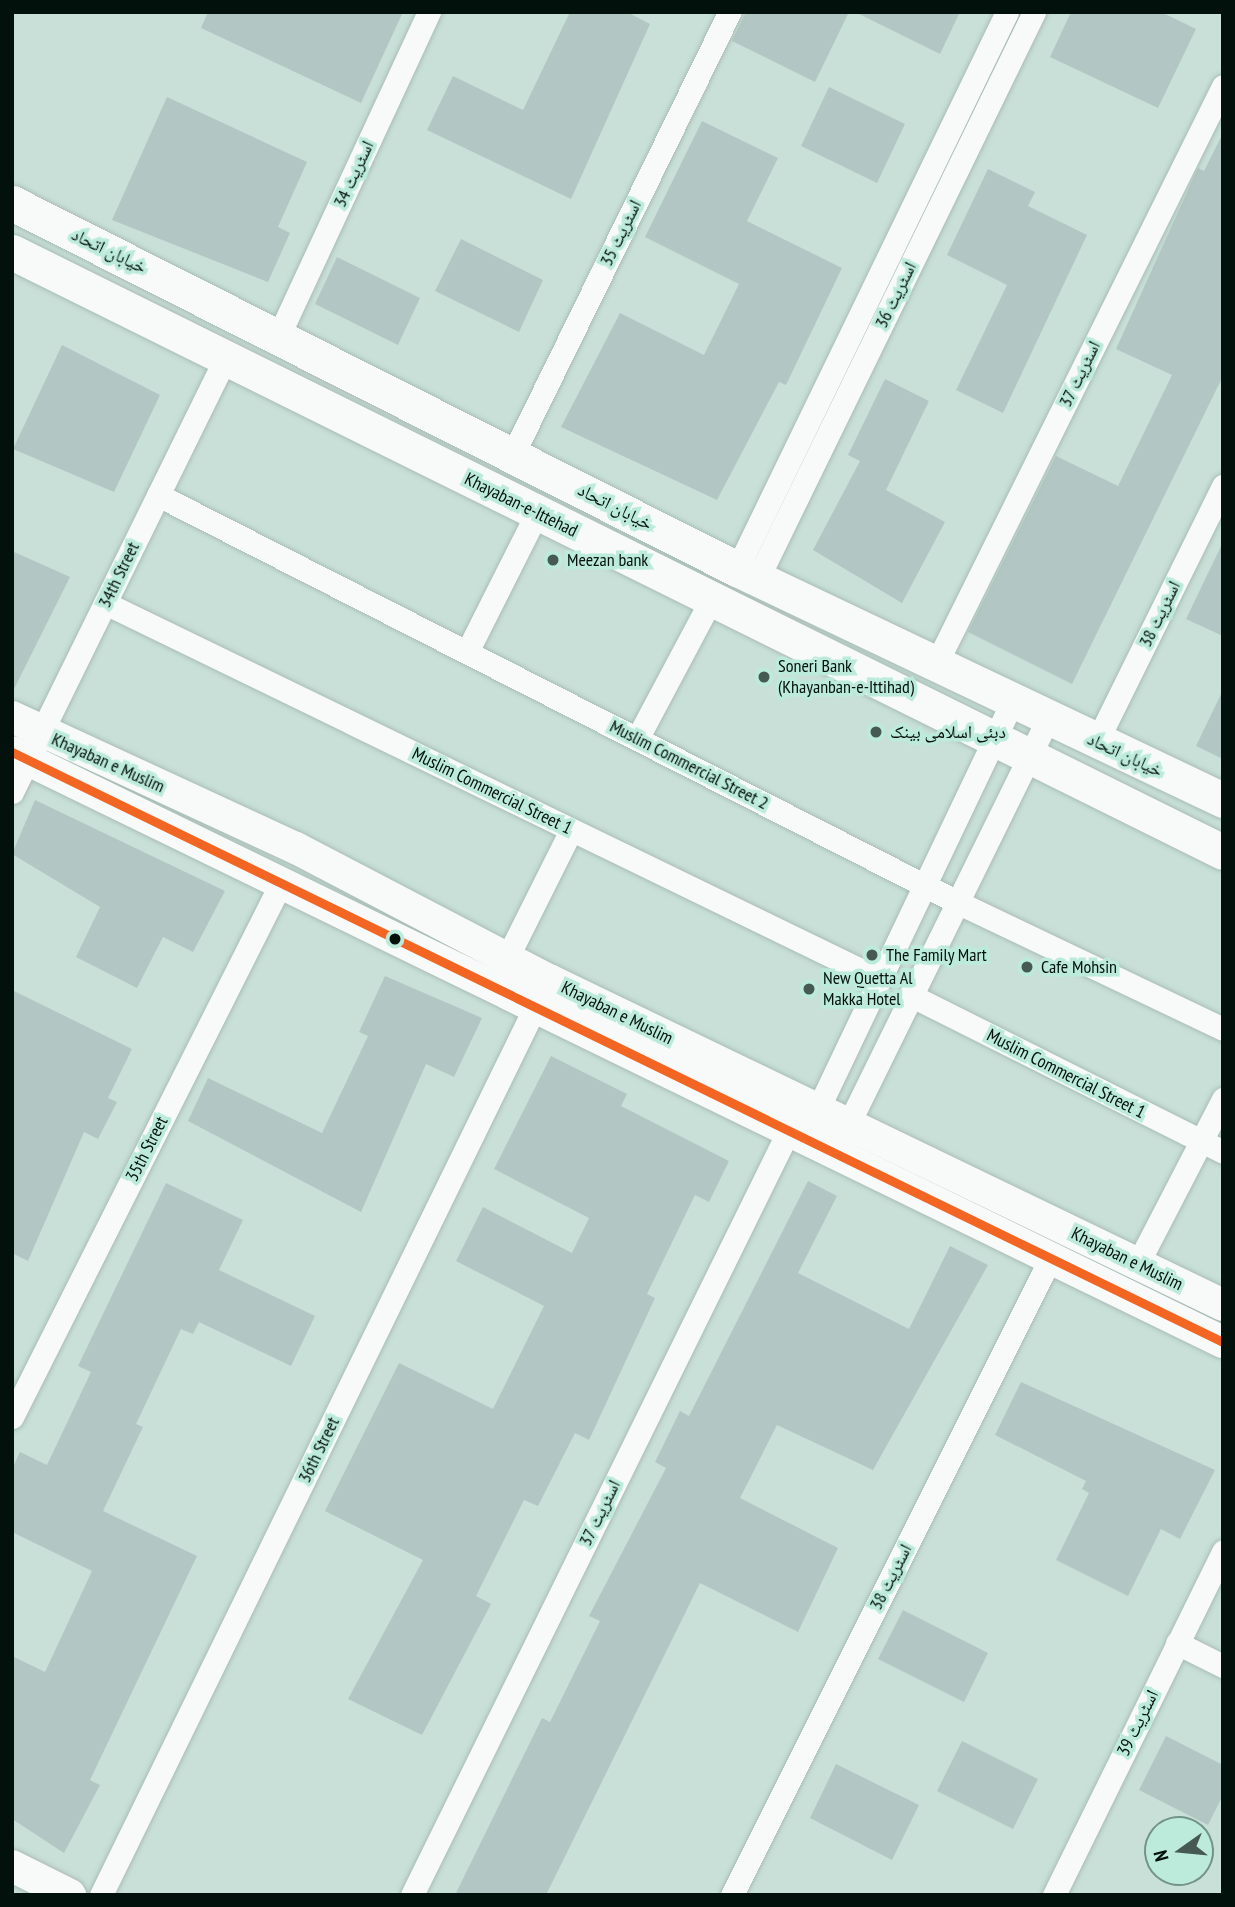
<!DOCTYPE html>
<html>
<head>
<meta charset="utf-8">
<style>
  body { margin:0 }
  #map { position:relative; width:1235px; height:1907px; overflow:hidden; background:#c8e0d8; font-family:"PT Sans Narrow","Noto Naskh Arabic",sans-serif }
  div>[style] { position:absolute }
  .building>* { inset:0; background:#b2c7c3 }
  .roads { filter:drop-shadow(0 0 2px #a9bcb6) drop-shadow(0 0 2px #a9bcb6) }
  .street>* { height:23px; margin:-11.5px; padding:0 11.5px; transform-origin:11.5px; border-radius:11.5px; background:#f7faf9 }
  .secondary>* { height:32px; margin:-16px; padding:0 16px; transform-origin:16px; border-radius:16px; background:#f7faf9 }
  .primary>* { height:35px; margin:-17.5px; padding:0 17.5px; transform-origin:17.5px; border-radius:17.5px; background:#f7faf9 }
  .bus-1>* { height:9px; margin:-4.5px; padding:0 4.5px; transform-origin:4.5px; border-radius:4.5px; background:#f26522 }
  .dots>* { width:19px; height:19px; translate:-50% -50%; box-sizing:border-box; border:4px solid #bdebdb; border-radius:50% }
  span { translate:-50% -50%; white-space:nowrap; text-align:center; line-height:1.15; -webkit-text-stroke:7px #bdebdb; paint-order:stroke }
  .street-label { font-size:18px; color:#02110c }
  .poi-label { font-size:18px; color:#02110c }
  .left { translate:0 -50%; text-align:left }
  .frame { position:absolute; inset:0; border:14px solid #02110c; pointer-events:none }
  .north { position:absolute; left:1144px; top:1816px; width:70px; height:70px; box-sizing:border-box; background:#bdebdb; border:2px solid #729488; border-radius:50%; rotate:255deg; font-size:19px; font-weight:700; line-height:28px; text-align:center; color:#02110c }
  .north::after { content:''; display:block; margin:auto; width:24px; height:32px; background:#475953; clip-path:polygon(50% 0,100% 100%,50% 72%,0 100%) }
</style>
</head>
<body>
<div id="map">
  <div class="building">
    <div style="clip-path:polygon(208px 12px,403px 12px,361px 103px,201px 28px)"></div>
    <div style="clip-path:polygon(570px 12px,627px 12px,650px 24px,571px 199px,427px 130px,453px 76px,523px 110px)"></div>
    <div style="clip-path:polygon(746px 12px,849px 12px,815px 82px,732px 41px)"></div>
    <div style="clip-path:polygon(855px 12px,960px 12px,940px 54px)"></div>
    <div style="clip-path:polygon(1071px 12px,1161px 12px,1196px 29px,1158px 108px,1050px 57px)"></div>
    <div style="clip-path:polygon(829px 87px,905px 124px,877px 183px,801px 146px)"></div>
    <div style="clip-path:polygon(167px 97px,307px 162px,278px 227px,290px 233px,268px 282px,112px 220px)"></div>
    <div style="clip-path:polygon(702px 121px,778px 158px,747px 221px,842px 268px,786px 385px,779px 382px,717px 500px,561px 427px,620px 313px,704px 355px,739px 284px,645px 237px)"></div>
    <div style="clip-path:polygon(1223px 133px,1223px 376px,1072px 684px,968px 632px,1056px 456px,1118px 486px,1172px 375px,1116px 349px,1198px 168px,1204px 171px)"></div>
    <div style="clip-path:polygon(988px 169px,1035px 192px,1028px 206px,1087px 235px,1003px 413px,956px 390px,1007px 285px,947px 255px)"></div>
    <div style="clip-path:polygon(461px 239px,543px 280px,519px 332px,435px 291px)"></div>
    <div style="clip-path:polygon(337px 257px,420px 298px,398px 345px,315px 304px)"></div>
    <div style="clip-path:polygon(62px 345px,160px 395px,114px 492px,13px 449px)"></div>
    <div style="clip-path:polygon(885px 379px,929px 401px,886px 490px,945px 522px,902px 603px,813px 550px,860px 461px,848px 455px)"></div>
    <div style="clip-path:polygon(1223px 542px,1223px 636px,1186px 619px)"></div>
    <div style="clip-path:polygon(12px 551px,70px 577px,12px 693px)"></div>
    <div style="clip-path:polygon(1223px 690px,1223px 759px,1196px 746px)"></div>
    <div style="clip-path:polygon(35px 800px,225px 891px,193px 952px,163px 937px,137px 988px,76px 957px,100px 907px,12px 854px)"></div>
    <div style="clip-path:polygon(385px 976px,482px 1018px,454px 1077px,426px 1064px,361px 1212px,188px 1121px,208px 1078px,322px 1133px,368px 1036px,359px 1032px)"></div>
    <div style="clip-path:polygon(12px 990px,132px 1049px,108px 1098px,117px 1102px,98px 1139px,84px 1132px,28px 1261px,12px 1253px)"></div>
    <div style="clip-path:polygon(551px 1056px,627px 1094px,621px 1106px,729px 1161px,709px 1202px,695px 1195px,647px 1294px,655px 1298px,589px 1440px,575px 1433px,538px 1506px,524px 1500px,476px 1596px,491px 1604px,422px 1735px,348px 1699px,423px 1560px,325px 1511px,399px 1363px,493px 1409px,544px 1306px,456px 1261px,483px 1207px,572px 1253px,589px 1218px,494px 1169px)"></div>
    <div style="clip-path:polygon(808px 1181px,837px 1196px,798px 1273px,909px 1329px,950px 1246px,988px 1265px,873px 1470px,777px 1425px,740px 1498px,838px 1548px,798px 1632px,700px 1583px,546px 1895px,455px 1895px,542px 1718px,550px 1722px,600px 1621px,589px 1616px,666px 1468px,655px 1462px,680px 1411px,689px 1416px)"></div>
    <div style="clip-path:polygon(166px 1183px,243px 1220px,219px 1270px,315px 1316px,291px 1366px,199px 1322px,193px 1334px,181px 1329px,136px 1424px,143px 1427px,103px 1511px,197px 1556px,90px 1780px,100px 1785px,64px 1853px,12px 1819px,12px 1656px,45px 1672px,92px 1571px,12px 1532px,12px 1469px,20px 1452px,47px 1465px,91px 1372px,78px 1366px)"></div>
    <div style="clip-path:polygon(1021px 1382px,1215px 1470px,1180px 1539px,1161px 1529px,1128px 1596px,1056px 1560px,1089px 1493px,1082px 1489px,1086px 1481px,995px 1435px)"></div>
    <div style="clip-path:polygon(903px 1610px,988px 1653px,964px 1702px,878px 1659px)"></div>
    <div style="clip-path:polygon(1166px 1736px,1223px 1765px,1223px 1795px,1208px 1825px,1139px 1790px)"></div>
    <div style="clip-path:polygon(962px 1741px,1038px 1779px,1013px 1829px,937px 1791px)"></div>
    <div style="clip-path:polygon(836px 1764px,919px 1805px,892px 1860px,810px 1818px)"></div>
  </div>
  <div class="roads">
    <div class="street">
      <div style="left:279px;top:335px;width:356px;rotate:-65.1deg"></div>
      <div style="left:513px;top:454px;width:492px;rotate:-63.9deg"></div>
      <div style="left:158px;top:495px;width:899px;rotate:26.99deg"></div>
      <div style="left:959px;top:903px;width:293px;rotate:25.5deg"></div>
      <div style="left:737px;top:569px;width:619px;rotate:-64.14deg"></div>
      <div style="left:758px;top:578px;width:630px;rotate:-64deg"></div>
      <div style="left:105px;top:603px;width:860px;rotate:25.91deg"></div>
      <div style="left:467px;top:652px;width:156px;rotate:-63.3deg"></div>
      <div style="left:937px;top:662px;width:643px;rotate:-63.59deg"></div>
      <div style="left:637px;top:739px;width:157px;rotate:-62deg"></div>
      <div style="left:1096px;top:743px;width:287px;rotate:-63.7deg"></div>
      <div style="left:12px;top:792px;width:484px;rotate:-63.8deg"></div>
      <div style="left:507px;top:958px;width:143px;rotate:-63.4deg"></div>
      <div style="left:910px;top:995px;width:350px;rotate:26.6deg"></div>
      <div style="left:817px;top:1111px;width:455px;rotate:-64.5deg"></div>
      <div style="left:848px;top:1125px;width:453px;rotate:-63.8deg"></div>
      <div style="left:1138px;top:1263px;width:185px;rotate:-62.6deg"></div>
      <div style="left:12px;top:1417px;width:600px;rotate:-63.26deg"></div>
      <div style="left:1177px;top:1643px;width:51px;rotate:26.6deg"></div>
      <div style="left:101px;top:1895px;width:991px;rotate:-63.95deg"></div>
      <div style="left:412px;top:1895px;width:851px;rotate:-63.77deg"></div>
      <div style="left:732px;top:1895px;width:711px;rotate:-63.43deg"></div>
      <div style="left:1054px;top:1895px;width:383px;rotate:-63.8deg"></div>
    </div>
    <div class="secondary">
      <div style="left:12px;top:717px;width:313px;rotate:24.8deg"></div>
      <div style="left:296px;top:848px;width:285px;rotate:27.6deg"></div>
      <div style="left:549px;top:980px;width:748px;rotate:25.74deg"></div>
      <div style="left:12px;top:752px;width:1347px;rotate:25.98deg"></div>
      <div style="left:12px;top:1866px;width:65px;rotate:26.6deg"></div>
    </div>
    <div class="primary">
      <div style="left:12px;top:203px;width:812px;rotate:26.79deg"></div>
      <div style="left:737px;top:569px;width:538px;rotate:25.42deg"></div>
      <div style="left:12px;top:252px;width:1351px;rotate:26.36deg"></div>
    </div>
  </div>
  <div class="bus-1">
    <div style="left:12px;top:752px;width:1347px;rotate:25.98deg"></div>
  </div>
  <div class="dots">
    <div style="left:553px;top:560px;background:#475953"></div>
    <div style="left:764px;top:677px;background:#475953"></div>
    <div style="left:876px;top:732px;background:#475953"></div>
    <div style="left:395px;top:939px;background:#02110c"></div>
    <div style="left:872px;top:955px;background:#475953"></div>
    <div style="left:1027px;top:967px;background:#475953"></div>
    <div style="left:809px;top:989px;background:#475953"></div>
  </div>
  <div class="street-label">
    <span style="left:354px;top:174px;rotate:-65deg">اسٹریٹ 34</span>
    <span style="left:621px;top:233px;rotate:-64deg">اسٹریٹ 35</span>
    <span style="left:109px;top:251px;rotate:26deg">خیابان اتحاد</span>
    <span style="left:896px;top:295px;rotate:-64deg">اسٹریٹ 36</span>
    <span style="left:1080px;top:374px;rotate:-64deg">اسٹریٹ 37</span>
    <span style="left:521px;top:505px;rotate:26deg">Khayaban-e-Ittehad</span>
    <span style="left:615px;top:507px;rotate:27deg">خیابان اتحاد</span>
    <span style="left:119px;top:575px;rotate:-64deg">34th Street</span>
    <span style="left:1160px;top:614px;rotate:-64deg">اسٹریٹ 38</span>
    <span style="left:1125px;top:755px;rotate:25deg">خیابان اتحاد</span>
    <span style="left:108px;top:763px;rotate:24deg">Khayaban e Muslim</span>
    <span style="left:689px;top:765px;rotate:27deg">Muslim Commercial Street 2</span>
    <span style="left:492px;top:791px;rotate:26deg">Muslim Commercial Street 1</span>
    <span style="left:617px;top:1013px;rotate:26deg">Khayaban e Muslim</span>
    <span style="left:1066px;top:1074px;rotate:27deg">Muslim Commercial Street 1</span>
    <span style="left:147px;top:1149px;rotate:-63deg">35th Street</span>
    <span style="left:1127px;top:1259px;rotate:26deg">Khayaban e Muslim</span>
    <span style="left:319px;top:1450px;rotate:-64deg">36th Street</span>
    <span style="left:600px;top:1513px;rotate:-64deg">اسٹریٹ 37</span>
    <span style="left:891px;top:1577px;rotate:-63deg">اسٹریٹ 38</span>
    <span style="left:1138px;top:1723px;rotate:-64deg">اسٹریٹ 39</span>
  </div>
  <div class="poi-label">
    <span class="left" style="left:567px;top:560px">Meezan bank</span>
    <span class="left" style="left:778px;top:677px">Soneri Bank<br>(Khayanban-e-Ittihad)</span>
    <span class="left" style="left:890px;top:732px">دبئی اسلامی بینک</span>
    <span class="left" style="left:886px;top:955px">The Family Mart</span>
    <span class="left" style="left:1041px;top:967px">Cafe Mohsin</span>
    <span class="left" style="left:823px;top:989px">New Quetta Al<br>Makka Hotel</span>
  </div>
  <div class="frame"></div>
  <div class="north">N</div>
</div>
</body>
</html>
